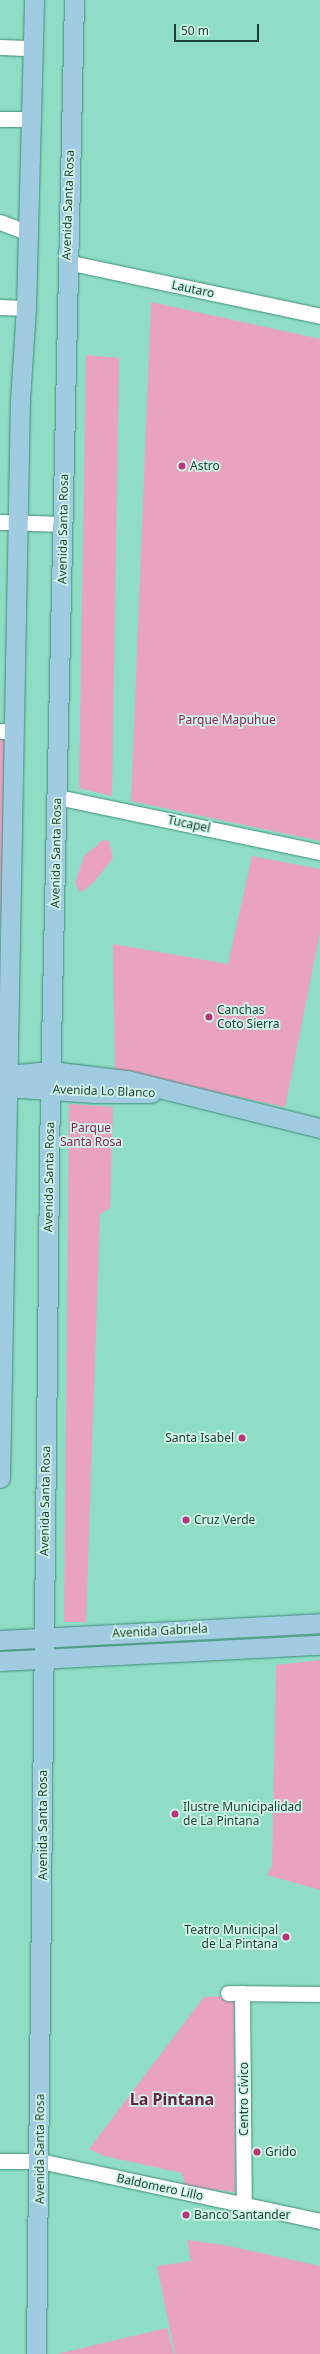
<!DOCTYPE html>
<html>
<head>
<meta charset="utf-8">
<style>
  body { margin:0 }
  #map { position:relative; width:320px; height:2354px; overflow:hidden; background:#8fddc5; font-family:"Noto Sans",sans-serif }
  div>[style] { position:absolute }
  .green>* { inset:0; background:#eaa3bf }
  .roads { filter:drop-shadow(0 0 1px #408e79) drop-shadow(0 0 1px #408e79) }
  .minor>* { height:15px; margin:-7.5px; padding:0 7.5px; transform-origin:7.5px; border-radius:7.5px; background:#fff }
  .major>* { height:19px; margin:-9.5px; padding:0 9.5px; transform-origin:9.5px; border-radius:9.5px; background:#a0cbe1 }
  .dots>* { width:11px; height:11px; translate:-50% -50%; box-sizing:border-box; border:2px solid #d0f5e8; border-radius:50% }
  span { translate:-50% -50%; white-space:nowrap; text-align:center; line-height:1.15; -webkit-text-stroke:3.5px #d0f5e8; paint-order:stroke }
  .street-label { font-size:12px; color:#204137 }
  .poi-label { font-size:12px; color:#204137 }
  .left { translate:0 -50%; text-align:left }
  .right { translate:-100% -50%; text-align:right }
  .park-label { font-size:12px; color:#8b2159 }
  .district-label { font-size:16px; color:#642342; font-weight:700 }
  .scale { position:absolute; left:174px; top:24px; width:85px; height:18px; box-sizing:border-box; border:2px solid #204137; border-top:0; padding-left:5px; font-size:12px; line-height:14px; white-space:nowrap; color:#204137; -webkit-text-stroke:3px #d0f5e8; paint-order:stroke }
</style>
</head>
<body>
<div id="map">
  <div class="green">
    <div style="clip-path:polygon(151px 302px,320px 339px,320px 841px,131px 801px)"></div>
    <div style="clip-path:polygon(86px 355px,119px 358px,112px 796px,79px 788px)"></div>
    <div style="clip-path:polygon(0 737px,5px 737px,0 936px)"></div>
    <div style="clip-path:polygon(103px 840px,109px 841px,113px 858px,94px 882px,83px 891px,79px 891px,75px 883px,84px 856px)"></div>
    <div style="clip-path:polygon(252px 856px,320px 869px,320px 932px,285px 1107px,115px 1070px,113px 944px,228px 964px)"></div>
    <div style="clip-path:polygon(69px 1104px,113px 1107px,110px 1208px,100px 1214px,86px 1622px,64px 1622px)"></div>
    <div style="clip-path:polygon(320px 1660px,320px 1890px,267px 1875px,272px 1866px,276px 1665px)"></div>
    <div style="clip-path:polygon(234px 1996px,235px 2192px,185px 2186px,182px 2173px,104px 2156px,89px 2149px,204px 1997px)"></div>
    <div style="clip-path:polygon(187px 2240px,224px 2245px,320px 2266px,320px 2354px,175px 2354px,157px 2266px,191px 2261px)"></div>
    <div style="clip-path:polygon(167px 2328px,174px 2354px,57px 2354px)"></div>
  </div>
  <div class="roads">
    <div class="minor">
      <div style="left:0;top:47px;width:33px;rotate:2deg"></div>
      <div style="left:0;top:119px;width:31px"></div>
      <div style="left:0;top:222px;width:30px;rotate:21deg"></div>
      <div style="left:67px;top:262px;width:259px;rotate:12deg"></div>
      <div style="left:0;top:307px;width:26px;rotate:2deg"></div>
      <div style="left:0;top:522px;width:63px;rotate:1.8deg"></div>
      <div style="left:0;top:731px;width:14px"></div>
      <div style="left:57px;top:797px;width:269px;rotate:11.8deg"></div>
      <div style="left:228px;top:1993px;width:92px;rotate:0.6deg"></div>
      <div style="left:242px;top:1993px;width:212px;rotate:89.5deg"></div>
      <div style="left:0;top:2161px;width:40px"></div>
      <div style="left:40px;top:2161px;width:286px;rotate:12.1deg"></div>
    </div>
    <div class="major">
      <div style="left:6px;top:1075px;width:45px;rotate:-5.1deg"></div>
      <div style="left:51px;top:1071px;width:77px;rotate:6.8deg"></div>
      <div style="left:127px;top:1080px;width:199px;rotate:14deg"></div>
      <div style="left:5px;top:1087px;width:90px;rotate:3.8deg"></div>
      <div style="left:95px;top:1093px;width:56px"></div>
      <div style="left:0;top:1478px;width:1078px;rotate:-88.94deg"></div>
      <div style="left:20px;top:400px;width:92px;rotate:-86.3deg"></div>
      <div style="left:26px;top:308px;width:308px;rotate:-88.5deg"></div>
      <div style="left:0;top:1640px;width:320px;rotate:-3deg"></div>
      <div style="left:0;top:1661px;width:320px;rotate:-2.9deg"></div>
      <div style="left:36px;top:2354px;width:1264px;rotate:-89.37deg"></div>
      <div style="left:50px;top:1090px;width:1090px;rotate:-88.74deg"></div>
    </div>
  </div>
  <div class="dots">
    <div style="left:182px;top:466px;background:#b93478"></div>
    <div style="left:209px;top:1017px;background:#b93478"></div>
    <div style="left:242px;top:1438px;background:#b93478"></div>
    <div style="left:186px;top:1520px;background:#b93478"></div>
    <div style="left:175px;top:1814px;background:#b93478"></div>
    <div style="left:286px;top:1937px;background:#b93478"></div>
    <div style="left:257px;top:2152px;background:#b93478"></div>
    <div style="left:186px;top:2215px;background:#b93478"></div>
  </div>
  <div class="street-label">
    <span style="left:68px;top:205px;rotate:-88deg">Avenida Santa Rosa</span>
    <span style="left:193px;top:289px;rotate:12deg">Lautaro</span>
    <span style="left:63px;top:529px;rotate:-89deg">Avenida Santa Rosa</span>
    <span style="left:189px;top:824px;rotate:12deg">Tucapel</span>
    <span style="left:56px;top:853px;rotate:-89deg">Avenida Santa Rosa</span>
    <span style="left:104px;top:1091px;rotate:2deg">Avenida Lo Blanco</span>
    <span style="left:49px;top:1177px;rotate:-89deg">Avenida Santa Rosa</span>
    <span style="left:45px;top:1501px;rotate:-89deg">Avenida Santa Rosa</span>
    <span style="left:160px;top:1631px;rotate:-3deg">Avenida Gabriela</span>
    <span style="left:43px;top:1825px;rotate:-90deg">Avenida Santa Rosa</span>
    <span style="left:244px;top:2099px;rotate:-90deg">Centro Cívico</span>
    <span style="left:40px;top:2149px;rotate:-90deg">Avenida Santa Rosa</span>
    <span style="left:160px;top:2187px;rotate:12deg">Baldomero Lillo</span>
  </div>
  <div class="poi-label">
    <span class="left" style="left:190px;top:466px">Astro</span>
    <span class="left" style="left:217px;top:1017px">Canchas<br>Coto Sierra</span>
    <span class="right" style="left:234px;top:1438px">Santa Isabel</span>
    <span class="left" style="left:194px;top:1520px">Cruz Verde</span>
    <span class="left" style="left:183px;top:1814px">Ilustre Municipalidad<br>de La Pintana</span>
    <span class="right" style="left:278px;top:1937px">Teatro Municipal<br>de La Pintana</span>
    <span class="left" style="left:265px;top:2152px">Grido</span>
    <span class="left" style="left:194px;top:2215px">Banco Santander</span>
  </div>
  <div class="park-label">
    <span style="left:227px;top:720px">Parque Mapuhue</span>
    <span style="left:91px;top:1135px">Parque<br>Santa Rosa</span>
  </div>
  <div class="district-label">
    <span style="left:172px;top:2099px">La Pintana</span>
  </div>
  <div class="scale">50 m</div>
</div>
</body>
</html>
